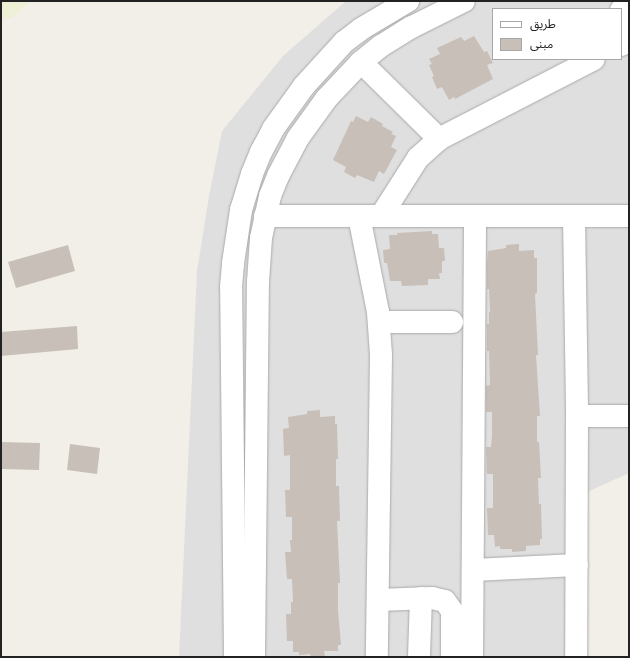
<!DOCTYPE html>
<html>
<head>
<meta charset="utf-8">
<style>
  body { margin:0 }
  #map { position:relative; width:630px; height:658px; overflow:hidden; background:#f2efe9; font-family:Overpass,"Noto Sans Arabic",sans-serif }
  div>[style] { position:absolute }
  .residential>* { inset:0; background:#e0dfdf }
  .farmland>* { inset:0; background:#eef0d5 }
  .building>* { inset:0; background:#c7bfb8 }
  .roads { filter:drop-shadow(0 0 1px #a9a9a9) drop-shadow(0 0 1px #a9a9a9) }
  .minor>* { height:22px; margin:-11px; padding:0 11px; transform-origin:11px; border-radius:11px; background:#fff }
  span { translate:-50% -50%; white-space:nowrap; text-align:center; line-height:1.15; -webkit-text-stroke:3.5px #fff; paint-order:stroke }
  .frame { position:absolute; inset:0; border:2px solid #222; pointer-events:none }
  .legend { position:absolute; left:492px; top:8px; width:130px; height:52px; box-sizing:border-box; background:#fff; border:1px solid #a7a7a7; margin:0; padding:5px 7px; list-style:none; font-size:12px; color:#222 }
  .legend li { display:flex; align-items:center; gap:8px; height:20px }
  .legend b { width:20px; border:1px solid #a7a7a7 }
</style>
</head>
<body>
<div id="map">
  <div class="residential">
    <div style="clip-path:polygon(evenodd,346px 1px,629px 1px,629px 473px,583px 494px,587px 657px,179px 657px,197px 271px,209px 196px,222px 131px,283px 56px,346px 1px,493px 9px,621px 9px,621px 59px,493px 59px,493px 9px)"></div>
  </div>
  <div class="farmland">
    <div style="clip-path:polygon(1px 1px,31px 1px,13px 17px,1px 20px)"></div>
  </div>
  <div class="building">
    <div style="clip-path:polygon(474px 36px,484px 52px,487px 51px,493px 63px,487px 65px,493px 79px,455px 99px,454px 97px,449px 100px,442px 87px,437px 89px,432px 77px,434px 76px,429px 65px,432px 64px,429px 59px,440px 54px,437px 48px,461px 37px,464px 41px)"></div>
    <div style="clip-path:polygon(356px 116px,368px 122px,371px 117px,383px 124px,382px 126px,393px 132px,391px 134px,396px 136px,391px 147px,397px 150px,384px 174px,379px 171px,374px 182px,357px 175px,355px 178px,344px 172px,346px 167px,333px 160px,351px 121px,353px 122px)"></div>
    <div style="clip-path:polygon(432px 231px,432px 234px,438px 234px,439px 248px,444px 248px,445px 261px,442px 261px,442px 273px,439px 273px,440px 279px,428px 279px,428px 285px,402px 286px,401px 281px,390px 281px,387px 263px,384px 263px,383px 250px,390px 249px,389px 235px,397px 235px,397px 233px)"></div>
    <div style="clip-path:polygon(519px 244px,519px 251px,534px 250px,534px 258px,537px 258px,537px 293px,535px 294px,538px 355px,536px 355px,540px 416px,537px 416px,537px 442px,539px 442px,541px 478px,538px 478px,539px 504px,541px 504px,542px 539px,540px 539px,540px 545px,526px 546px,526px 551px,512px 552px,512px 549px,500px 549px,500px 546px,495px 547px,494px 535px,488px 535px,487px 508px,493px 508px,493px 474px,487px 474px,486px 447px,491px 447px,492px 435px,492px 412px,486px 412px,486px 386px,490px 385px,489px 351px,487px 351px,487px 324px,489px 324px,489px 312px,490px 312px,489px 289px,487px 289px,487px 263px,488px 251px,506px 248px,506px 245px)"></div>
    <div style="clip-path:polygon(68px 245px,75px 271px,16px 288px,8px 262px)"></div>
    <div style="clip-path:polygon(77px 326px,78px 349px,1px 356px,1px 332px)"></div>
    <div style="clip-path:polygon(320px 410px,320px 417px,335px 416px,335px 424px,337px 424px,338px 459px,336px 459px,336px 486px,339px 486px,340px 521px,337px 521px,340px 583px,338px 583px,338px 610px,341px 645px,338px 645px,338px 651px,324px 651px,325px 657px,311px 657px,310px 654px,299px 655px,299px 652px,293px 652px,293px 641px,287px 641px,286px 614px,291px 614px,291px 602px,293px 602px,292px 579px,287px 579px,285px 552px,291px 552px,290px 540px,292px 540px,292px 517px,286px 517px,285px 490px,290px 490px,290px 455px,284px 456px,283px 429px,289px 428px,288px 417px,307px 414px,307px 411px)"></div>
    <div style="clip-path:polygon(1px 442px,40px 443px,39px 470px,1px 469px)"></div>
    <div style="clip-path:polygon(70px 444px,100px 448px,97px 474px,67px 470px)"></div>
  </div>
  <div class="roads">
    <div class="minor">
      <div style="left:621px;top:10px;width:20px;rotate:66deg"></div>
      <div style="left:621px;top:45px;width:9px;rotate:-27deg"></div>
      <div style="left:361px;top:62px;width:110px;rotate:44.6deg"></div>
      <div style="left:265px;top:216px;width:364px"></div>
      <div style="left:359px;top:216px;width:98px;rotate:78.8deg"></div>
      <div style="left:378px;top:312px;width:43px;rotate:86deg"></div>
      <div style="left:381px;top:355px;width:302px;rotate:90.8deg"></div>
      <div style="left:381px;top:216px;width:69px;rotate:-57.5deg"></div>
      <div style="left:418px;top:158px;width:28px;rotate:-42deg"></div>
      <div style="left:439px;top:139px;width:174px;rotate:-27.3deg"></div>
      <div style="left:574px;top:217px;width:199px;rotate:89.1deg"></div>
      <div style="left:577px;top:416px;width:241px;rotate:90.2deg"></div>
      <div style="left:379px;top:322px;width:73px"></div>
      <div style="left:577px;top:416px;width:52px"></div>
      <div style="left:473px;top:570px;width:104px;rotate:-2.8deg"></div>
      <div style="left:378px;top:600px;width:54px;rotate:-2.1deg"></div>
      <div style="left:432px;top:598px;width:13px;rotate:13deg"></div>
      <div style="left:445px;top:601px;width:12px;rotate:55deg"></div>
      <div style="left:452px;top:611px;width:46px;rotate:90deg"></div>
      <div style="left:235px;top:657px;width:370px;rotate:-90.6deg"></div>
      <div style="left:231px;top:287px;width:24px;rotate:-85deg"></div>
      <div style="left:233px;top:263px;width:54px;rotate:-81.4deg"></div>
      <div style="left:241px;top:210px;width:38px;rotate:-73deg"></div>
      <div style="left:252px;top:174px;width:24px;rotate:-68deg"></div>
      <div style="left:261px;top:152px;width:26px;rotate:-62deg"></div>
      <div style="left:273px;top:129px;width:53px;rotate:-54.2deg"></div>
      <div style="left:304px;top:86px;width:59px;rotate:-47.7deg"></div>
      <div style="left:344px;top:42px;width:21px;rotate:-37deg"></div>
      <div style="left:361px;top:29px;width:55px;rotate:-30.8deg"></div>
      <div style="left:254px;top:657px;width:375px;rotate:-89.4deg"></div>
      <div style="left:258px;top:282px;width:44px;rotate:-86.1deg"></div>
      <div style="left:261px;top:238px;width:43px;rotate:-77.9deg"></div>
      <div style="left:270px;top:196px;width:22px;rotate:-68deg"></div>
      <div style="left:278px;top:176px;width:43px;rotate:-62.2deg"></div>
      <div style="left:298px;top:138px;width:49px;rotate:-54.1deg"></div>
      <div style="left:327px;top:98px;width:50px;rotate:-46.6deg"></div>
      <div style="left:361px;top:62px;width:26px;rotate:-39deg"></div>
      <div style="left:381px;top:46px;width:36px;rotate:-32deg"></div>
      <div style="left:412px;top:27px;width:58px;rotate:-26.6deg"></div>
      <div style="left:419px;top:657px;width:59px;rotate:-88.1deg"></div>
      <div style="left:472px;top:657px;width:441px;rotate:-89.6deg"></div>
    </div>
  </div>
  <div class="frame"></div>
  <ul class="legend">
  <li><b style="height:5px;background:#fff"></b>طريق</li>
  <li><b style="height:11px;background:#c7bfb8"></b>مبنى</li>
  </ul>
</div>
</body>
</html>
